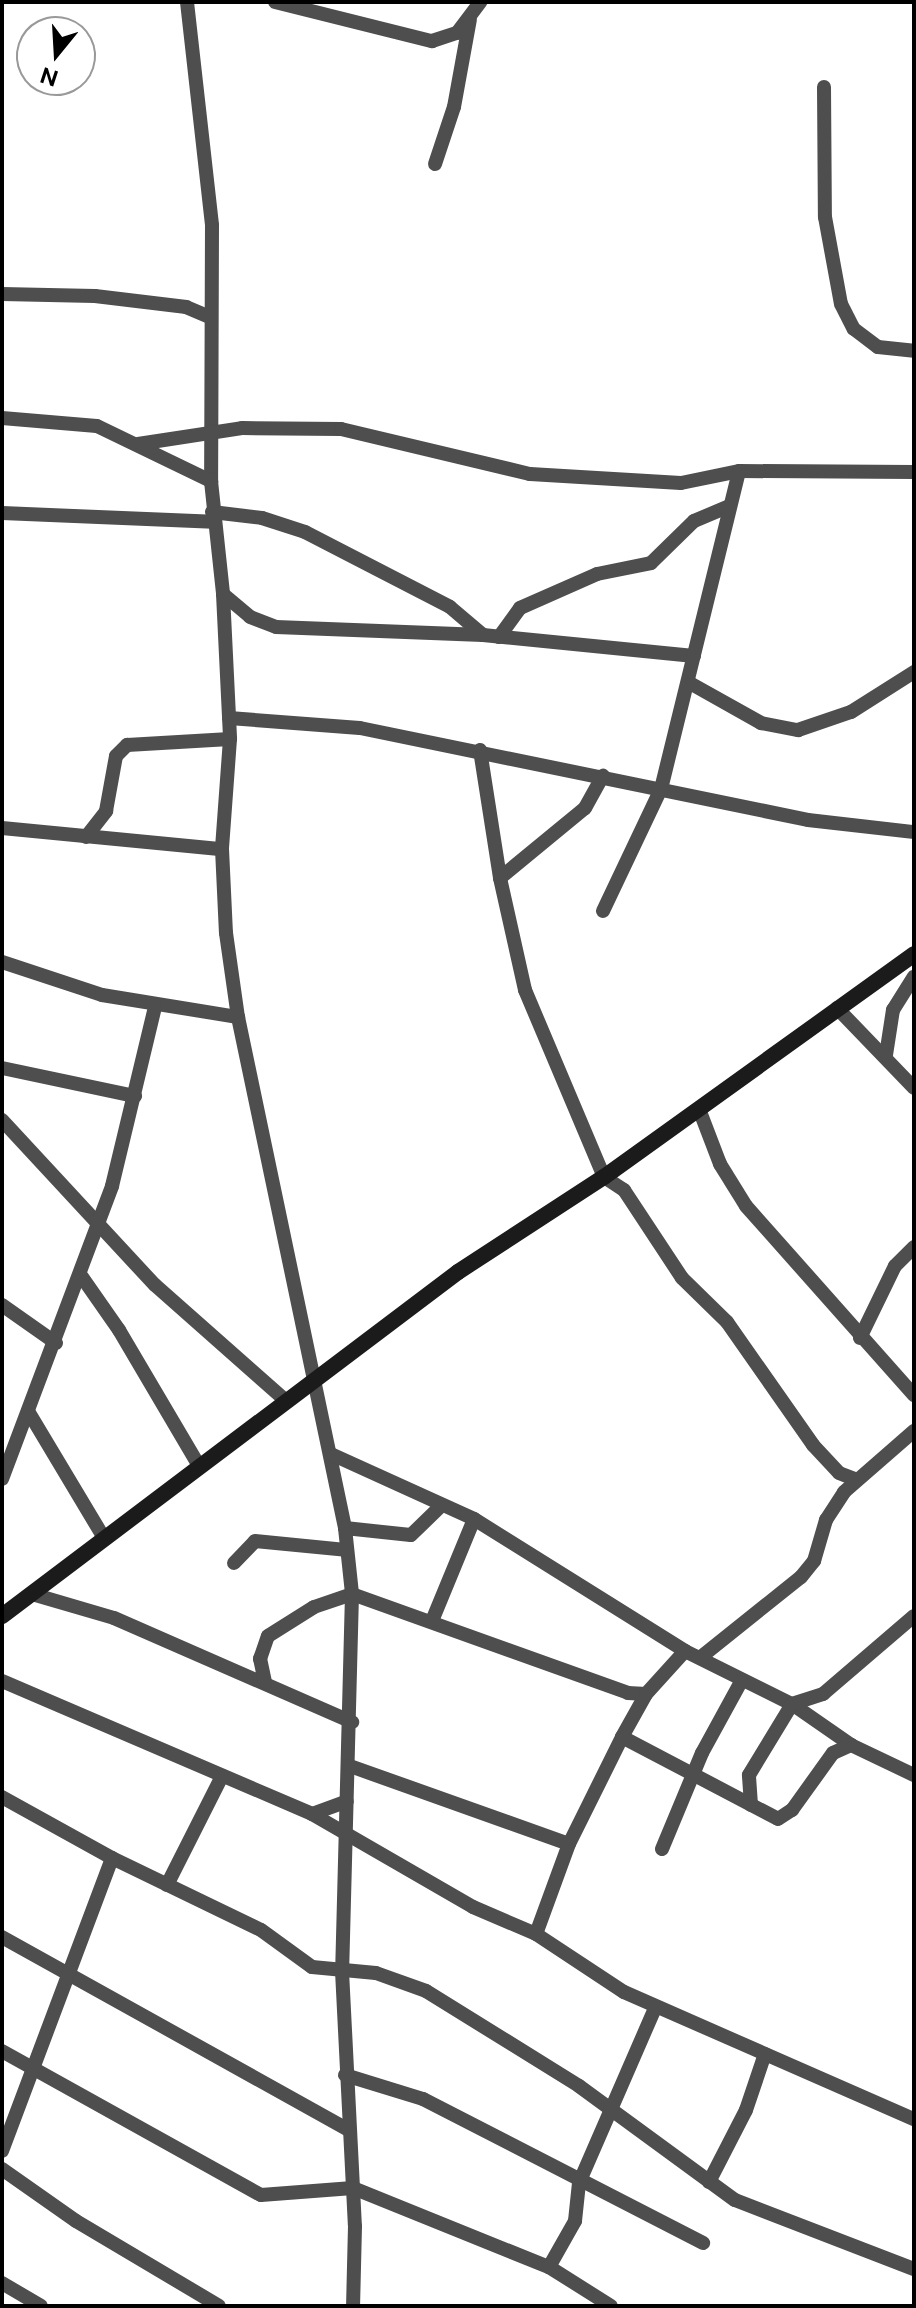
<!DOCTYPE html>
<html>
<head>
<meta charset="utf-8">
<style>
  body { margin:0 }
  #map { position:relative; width:916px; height:2308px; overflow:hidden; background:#fff; font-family:"Public Sans",sans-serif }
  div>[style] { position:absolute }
  .street>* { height:14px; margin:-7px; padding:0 7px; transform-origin:7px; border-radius:7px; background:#4e4e4e }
  .secondary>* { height:16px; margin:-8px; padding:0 8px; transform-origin:8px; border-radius:8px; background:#1b1b1b }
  span { translate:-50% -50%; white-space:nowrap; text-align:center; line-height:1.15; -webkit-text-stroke:7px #fff; paint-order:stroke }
  .frame { position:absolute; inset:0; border:4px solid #000; pointer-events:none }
  .north { position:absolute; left:16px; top:16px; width:80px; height:80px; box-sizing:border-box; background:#fff; border:2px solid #999; border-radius:50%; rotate:198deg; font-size:22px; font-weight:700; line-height:32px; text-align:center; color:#000 }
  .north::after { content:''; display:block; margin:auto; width:28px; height:36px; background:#000; clip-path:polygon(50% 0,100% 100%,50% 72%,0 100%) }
</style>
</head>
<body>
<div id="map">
  <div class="street">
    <div style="left:187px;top:2px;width:224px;rotate:83.6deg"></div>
    <div style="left:212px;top:225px;width:256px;rotate:90.2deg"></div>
    <div style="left:211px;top:481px;width:114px;rotate:83.9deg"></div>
    <div style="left:223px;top:594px;width:145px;rotate:87.2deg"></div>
    <div style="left:230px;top:739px;width:110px;rotate:94.2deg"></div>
    <div style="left:222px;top:849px;width:84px;rotate:87.3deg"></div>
    <div style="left:226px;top:933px;width:85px;rotate:81.9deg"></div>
    <div style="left:238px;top:1017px;width:522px;rotate:78.17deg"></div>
    <div style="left:345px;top:1528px;width:66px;rotate:83.9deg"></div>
    <div style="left:352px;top:1594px;width:377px;rotate:91.5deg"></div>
    <div style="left:342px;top:1971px;width:255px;rotate:87.1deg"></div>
    <div style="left:355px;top:2226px;width:80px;rotate:91.4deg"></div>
    <div style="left:275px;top:2px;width:162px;rotate:14deg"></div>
    <div style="left:432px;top:41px;width:26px;rotate:-18deg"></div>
    <div style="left:457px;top:33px;width:39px;rotate:-53deg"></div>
    <div style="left:824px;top:87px;width:130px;rotate:89.6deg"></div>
    <div style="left:825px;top:217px;width:88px;rotate:79.6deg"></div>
    <div style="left:841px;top:304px;width:28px;rotate:63deg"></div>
    <div style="left:854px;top:329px;width:30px;rotate:37deg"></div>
    <div style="left:878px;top:347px;width:36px;rotate:6deg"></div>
    <div style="left:435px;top:164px;width:60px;rotate:-71.6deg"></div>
    <div style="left:454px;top:107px;width:89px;rotate:-79.7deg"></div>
    <div style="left:2px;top:294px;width:93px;rotate:1.2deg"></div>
    <div style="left:95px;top:296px;width:92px;rotate:6.9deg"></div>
    <div style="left:186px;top:307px;width:25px;rotate:23deg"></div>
    <div style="left:2px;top:418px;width:95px;rotate:4.8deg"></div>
    <div style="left:97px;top:426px;width:127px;rotate:25.8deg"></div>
    <div style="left:138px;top:444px;width:105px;rotate:-8.7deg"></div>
    <div style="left:242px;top:428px;width:99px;rotate:0.6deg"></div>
    <div style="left:341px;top:429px;width:194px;rotate:13.4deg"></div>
    <div style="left:530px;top:474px;width:151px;rotate:3.4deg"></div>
    <div style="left:681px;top:483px;width:59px;rotate:-11.7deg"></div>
    <div style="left:739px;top:471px;width:175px;rotate:0.3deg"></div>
    <div style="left:212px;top:512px;width:50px;rotate:6.8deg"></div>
    <div style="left:262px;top:518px;width:45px;rotate:18deg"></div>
    <div style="left:305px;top:532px;width:163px;rotate:27.3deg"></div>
    <div style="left:450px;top:607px;width:43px;rotate:40.3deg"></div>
    <div style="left:2px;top:513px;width:211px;rotate:2.4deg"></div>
    <div style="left:223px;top:594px;width:35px;rotate:40deg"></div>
    <div style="left:250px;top:617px;width:28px;rotate:21deg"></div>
    <div style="left:276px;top:627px;width:207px;rotate:2.2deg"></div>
    <div style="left:483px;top:635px;width:212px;rotate:5.7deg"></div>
    <div style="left:499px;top:637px;width:36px;rotate:-54deg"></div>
    <div style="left:520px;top:608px;width:84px;rotate:-23.8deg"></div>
    <div style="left:597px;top:574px;width:55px;rotate:-11.5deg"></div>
    <div style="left:651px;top:563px;width:60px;rotate:-44.3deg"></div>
    <div style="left:694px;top:521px;width:36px;rotate:-23deg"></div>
    <div style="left:688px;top:682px;width:84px;rotate:29.3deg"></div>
    <div style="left:761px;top:723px;width:38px;rotate:11deg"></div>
    <div style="left:798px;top:730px;width:56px;rotate:-18.8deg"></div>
    <div style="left:851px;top:712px;width:75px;rotate:-32.4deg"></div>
    <div style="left:229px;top:718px;width:131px;rotate:4.4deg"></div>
    <div style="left:360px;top:728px;width:457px;rotate:11.6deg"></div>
    <div style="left:808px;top:820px;width:107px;rotate:6.5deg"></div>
    <div style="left:480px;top:750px;width:130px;rotate:81.1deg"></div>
    <div style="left:500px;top:878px;width:115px;rotate:77.4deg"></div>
    <div style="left:525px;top:990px;width:203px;rotate:67.1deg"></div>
    <div style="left:604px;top:1177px;width:24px;rotate:33deg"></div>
    <div style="left:624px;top:1190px;width:105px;rotate:56.6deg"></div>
    <div style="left:682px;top:1278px;width:63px;rotate:44.4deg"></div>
    <div style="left:727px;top:1322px;width:150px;rotate:55deg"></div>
    <div style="left:813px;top:1445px;width:38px;rotate:47deg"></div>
    <div style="left:839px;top:1473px;width:17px;rotate:21deg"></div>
    <div style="left:2px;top:828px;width:221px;rotate:5.5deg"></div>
    <div style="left:86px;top:837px;width:33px;rotate:-52deg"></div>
    <div style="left:106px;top:811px;width:56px;rotate:-79.7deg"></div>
    <div style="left:116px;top:756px;width:16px;rotate:-45deg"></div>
    <div style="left:127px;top:745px;width:103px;rotate:-3.3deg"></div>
    <div style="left:500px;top:878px;width:110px;rotate:-39.5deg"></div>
    <div style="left:585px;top:808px;width:37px;rotate:-61deg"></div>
    <div style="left:603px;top:911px;width:135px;rotate:-64.6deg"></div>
    <div style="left:661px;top:789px;width:327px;rotate:-76.2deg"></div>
    <div style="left:2px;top:962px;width:105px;rotate:18.3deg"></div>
    <div style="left:102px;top:995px;width:138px;rotate:9.2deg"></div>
    <div style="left:837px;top:1008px;width:111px;rotate:46.1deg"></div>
    <div style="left:886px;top:1055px;width:46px;rotate:-81.2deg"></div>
    <div style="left:893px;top:1010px;width:39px;rotate:-58deg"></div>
    <div style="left:2px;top:1068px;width:136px;rotate:11.9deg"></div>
    <div style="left:699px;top:1109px;width:59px;rotate:69.1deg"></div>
    <div style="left:720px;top:1164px;width:49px;rotate:58.2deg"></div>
    <div style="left:746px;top:1206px;width:253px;rotate:48.4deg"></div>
    <div style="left:2px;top:1120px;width:225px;rotate:47.2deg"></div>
    <div style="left:155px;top:1285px;width:174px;rotate:41.5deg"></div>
    <div style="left:82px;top:1277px;width:65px;rotate:55.1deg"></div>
    <div style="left:119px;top:1330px;width:158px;rotate:59.5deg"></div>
    <div style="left:2px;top:1305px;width:66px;rotate:35.1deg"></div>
    <div style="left:860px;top:1338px;width:80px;rotate:-64.1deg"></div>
    <div style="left:895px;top:1266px;width:27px;rotate:-45deg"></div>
    <div style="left:28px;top:1411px;width:148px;rotate:59.1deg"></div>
    <div style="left:331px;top:1454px;width:157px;rotate:24.4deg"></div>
    <div style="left:474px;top:1519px;width:249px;rotate:32deg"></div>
    <div style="left:685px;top:1651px;width:119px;rotate:26.4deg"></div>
    <div style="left:792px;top:1704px;width:72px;rotate:34.8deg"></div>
    <div style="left:851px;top:1745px;width:70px;rotate:25.5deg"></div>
    <div style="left:2px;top:1479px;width:313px;rotate:-69.4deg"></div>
    <div style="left:112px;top:1186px;width:184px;rotate:-76.5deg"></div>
    <div style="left:345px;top:1528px;width:66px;rotate:6.1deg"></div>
    <div style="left:411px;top:1535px;width:43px;rotate:-44.1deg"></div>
    <div style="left:234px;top:1563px;width:30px;rotate:-46deg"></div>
    <div style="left:255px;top:1541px;width:91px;rotate:5.6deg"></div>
    <div style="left:32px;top:1594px;width:85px;rotate:16.3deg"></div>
    <div style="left:114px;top:1618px;width:260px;rotate:23.6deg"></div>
    <div style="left:432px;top:1621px;width:110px;rotate:-67.6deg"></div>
    <div style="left:701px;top:1657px;width:128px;rotate:-38.7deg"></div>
    <div style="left:801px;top:1577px;width:21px;rotate:-51deg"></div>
    <div style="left:814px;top:1561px;width:43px;rotate:-73.7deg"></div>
    <div style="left:826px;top:1520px;width:33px;rotate:-57deg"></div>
    <div style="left:844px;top:1492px;width:93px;rotate:-41.1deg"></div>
    <div style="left:2px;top:1681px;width:337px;rotate:23.2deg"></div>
    <div style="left:312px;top:1814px;width:186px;rotate:30deg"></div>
    <div style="left:473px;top:1907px;width:69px;rotate:23.2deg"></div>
    <div style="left:536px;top:1934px;width:105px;rotate:33.4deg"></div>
    <div style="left:624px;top:1992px;width:317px;rotate:23.7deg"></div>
    <div style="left:265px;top:1682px;width:24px;rotate:-102deg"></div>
    <div style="left:260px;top:1659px;width:24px;rotate:-71deg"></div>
    <div style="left:268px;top:1636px;width:54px;rotate:-32.2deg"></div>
    <div style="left:314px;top:1607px;width:40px;rotate:-18.9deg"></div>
    <div style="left:352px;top:1594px;width:293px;rotate:19.7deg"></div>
    <div style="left:628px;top:1693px;width:18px;rotate:3deg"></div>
    <div style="left:622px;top:1737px;width:176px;rotate:27.7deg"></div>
    <div style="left:778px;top:1819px;width:17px;rotate:-33deg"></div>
    <div style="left:792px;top:1810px;width:70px;rotate:-54.3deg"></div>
    <div style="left:833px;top:1753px;width:20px;rotate:-24deg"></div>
    <div style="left:350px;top:1766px;width:232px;rotate:19.6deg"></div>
    <div style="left:2px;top:1797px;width:126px;rotate:29deg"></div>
    <div style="left:112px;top:1858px;width:165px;rotate:25.8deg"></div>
    <div style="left:261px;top:1930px;width:63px;rotate:36deg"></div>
    <div style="left:312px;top:1967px;width:64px;rotate:5.4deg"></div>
    <div style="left:376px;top:1973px;width:53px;rotate:19.8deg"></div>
    <div style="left:426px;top:1991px;width:180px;rotate:31.8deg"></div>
    <div style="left:579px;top:2086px;width:193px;rotate:36.2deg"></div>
    <div style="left:735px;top:2200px;width:192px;rotate:21.1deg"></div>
    <div style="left:751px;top:1805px;width:30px;rotate:-94deg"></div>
    <div style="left:749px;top:1775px;width:83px;rotate:-58.8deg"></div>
    <div style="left:792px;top:1704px;width:33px;rotate:-18deg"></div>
    <div style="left:823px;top:1694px;width:120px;rotate:-40.6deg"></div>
    <div style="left:312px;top:1814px;width:37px;rotate:-20deg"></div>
    <div style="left:662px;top:1849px;width:104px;rotate:-67.4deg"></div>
    <div style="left:702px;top:1753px;width:83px;rotate:-61.3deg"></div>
    <div style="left:167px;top:1885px;width:122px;rotate:-63.2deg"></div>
    <div style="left:536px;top:1934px;width:96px;rotate:-69.9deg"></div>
    <div style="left:569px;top:1844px;width:119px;rotate:-63.6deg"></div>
    <div style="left:622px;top:1737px;width:49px;rotate:-60.8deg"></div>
    <div style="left:646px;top:1694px;width:58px;rotate:-47.8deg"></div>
    <div style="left:2px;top:1937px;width:395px;rotate:29.1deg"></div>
    <div style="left:2px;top:2051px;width:296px;rotate:29.1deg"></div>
    <div style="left:261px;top:2195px;width:92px;rotate:-4.4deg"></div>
    <div style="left:353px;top:2188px;width:211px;rotate:22deg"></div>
    <div style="left:549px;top:2267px;width:73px;rotate:32.2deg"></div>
    <div style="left:345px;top:2075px;width:82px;rotate:17.1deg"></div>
    <div style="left:423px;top:2099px;width:315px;rotate:27.2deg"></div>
    <div style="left:2px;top:2151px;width:313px;rotate:-69.4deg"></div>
    <div style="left:2px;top:2169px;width:90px;rotate:35.1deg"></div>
    <div style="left:76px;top:2221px;width:166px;rotate:30.7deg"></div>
    <div style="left:709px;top:2182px;width:81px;rotate:-62.8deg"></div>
    <div style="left:746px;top:2110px;width:59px;rotate:-71.3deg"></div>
    <div style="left:549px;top:2267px;width:53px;rotate:-60.5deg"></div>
    <div style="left:575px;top:2221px;width:38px;rotate:-84deg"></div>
    <div style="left:579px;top:2183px;width:191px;rotate:-66.5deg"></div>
    <div style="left:2px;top:2283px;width:45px;rotate:30.5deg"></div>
  </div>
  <div class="secondary">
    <div style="left:2px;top:1616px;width:571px;rotate:-37.03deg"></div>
    <div style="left:458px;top:1272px;width:174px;rotate:-33.1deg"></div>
    <div style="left:604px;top:1177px;width:382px;rotate:-35.7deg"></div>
  </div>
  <div class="frame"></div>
  <div class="north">N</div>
</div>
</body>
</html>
